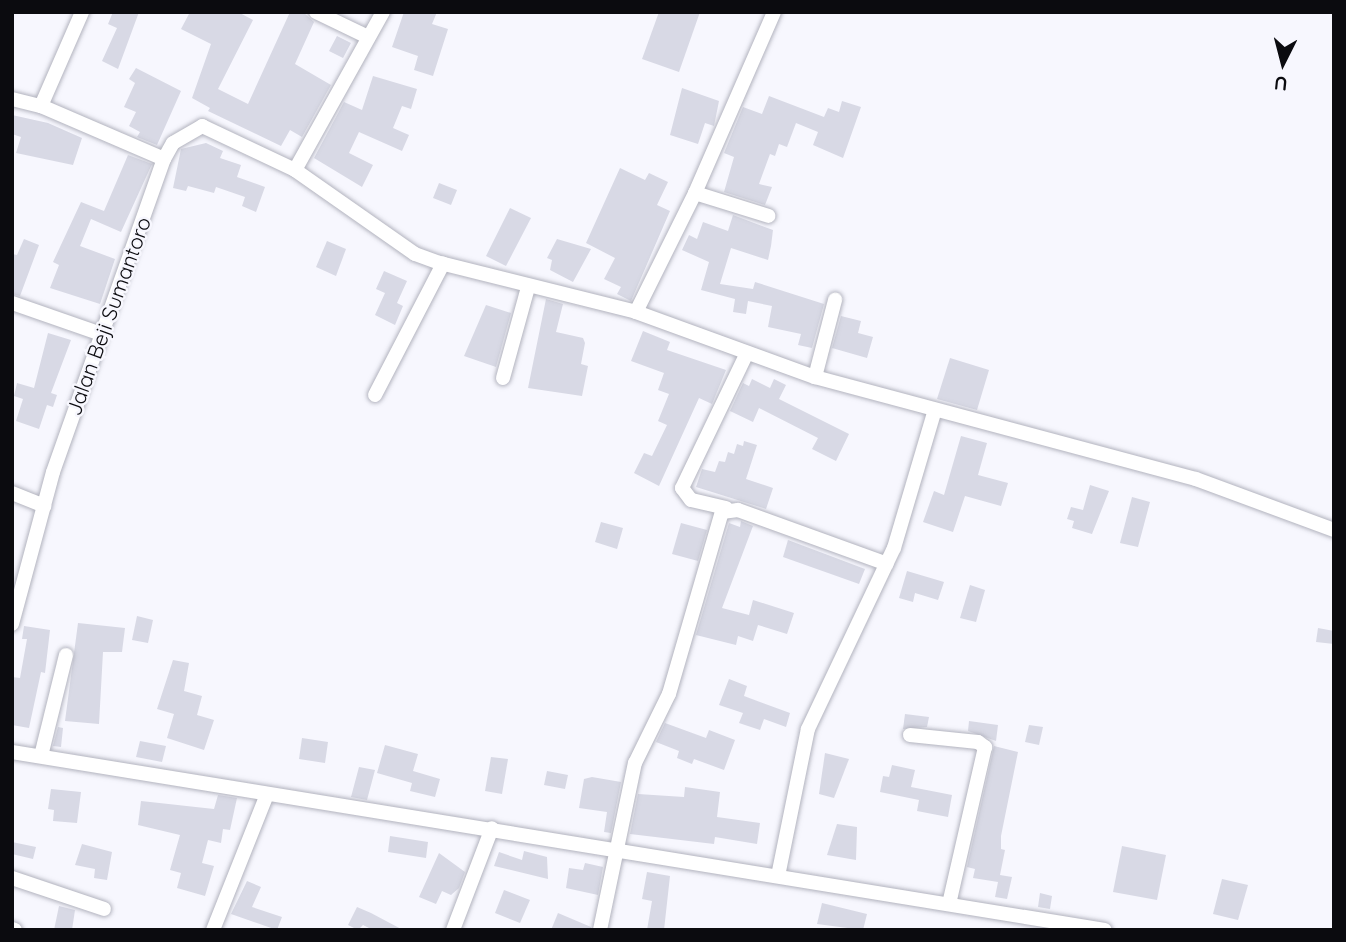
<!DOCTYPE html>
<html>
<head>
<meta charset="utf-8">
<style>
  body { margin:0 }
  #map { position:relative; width:1346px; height:942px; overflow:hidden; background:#f7f7fe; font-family:Quicksand,sans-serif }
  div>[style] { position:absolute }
  .building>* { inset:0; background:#d8d9e5 }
  .roads { filter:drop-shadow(0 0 2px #b2b3be) drop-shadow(0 0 2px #b2b3be) }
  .street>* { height:14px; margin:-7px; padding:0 7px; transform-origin:7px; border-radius:7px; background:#fff }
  span { translate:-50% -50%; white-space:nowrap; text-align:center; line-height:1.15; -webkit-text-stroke:5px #f7f7fe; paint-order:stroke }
  .street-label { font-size:21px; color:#0b0b0f }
  .frame { position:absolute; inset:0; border:14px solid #0b0b0f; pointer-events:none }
  .north { position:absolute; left:1248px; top:28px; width:70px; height:70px; -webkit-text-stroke:5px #f7f7fe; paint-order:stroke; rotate:186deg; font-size:19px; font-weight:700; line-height:28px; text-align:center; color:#0b0b0f }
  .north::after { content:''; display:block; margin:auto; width:24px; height:32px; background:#0b0b0f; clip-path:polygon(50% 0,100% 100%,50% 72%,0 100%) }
</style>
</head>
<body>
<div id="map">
  <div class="building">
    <div style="clip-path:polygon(113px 12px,139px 12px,118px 69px,102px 61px,117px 28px,108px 24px)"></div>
    <div style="clip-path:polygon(190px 12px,238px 12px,253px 20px,218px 89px,248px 104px,290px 12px,303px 12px,314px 22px,295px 64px,331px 85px,302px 137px,290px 130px,281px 146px,208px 111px,210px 108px,192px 98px,211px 44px,181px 29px)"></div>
    <div style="clip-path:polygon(404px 12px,437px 12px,432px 24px,448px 29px,433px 76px,414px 70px,418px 56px,392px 47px)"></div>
    <div style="clip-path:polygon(659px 12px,700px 12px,679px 72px,642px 59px)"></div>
    <div style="clip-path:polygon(337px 36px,351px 43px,343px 58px,329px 51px)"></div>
    <div style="clip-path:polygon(136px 68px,181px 91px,157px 145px,137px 137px,140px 132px,129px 126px,136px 112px,124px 107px,135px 83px,129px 79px)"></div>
    <div style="clip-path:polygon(373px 76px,417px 89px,411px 109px,402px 106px,393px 128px,409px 135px,402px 151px,359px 132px,349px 153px,373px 165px,362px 187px,314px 158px,344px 102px,362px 110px)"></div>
    <div style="clip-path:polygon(682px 88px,719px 101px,714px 126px,705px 123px,698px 144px,670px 135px)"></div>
    <div style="clip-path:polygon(769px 96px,824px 117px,828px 108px,839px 112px,842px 101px,861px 107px,843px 158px,813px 145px,818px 132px,796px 123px,787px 147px,779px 144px,775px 156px,770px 154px,759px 184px,772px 187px,765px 205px,724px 192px,734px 157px,724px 153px,743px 107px,762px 114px)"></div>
    <div style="clip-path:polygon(12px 115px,48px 123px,82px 138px,73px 165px,16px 153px,21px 137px,12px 134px)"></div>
    <div style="clip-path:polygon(206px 143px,223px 151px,220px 158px,241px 165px,237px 177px,265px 187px,256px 212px,242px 206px,245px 197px,216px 187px,214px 193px,188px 186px,186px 191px,173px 188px,181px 149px)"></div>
    <div style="clip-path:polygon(128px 155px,152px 164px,121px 232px,91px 219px,80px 246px,115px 259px,100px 304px,50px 288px,59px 265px,53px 262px,81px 202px,104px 211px)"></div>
    <div style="clip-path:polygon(620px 168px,645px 180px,649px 173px,668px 182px,657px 205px,670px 211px,631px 301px,617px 294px,621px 287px,604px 279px,615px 258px,586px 243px)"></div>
    <div style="clip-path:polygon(439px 183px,457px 190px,451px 205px,433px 198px)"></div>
    <div style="clip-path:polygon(510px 208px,531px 218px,506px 266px,486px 256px)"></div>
    <div style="clip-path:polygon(733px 215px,773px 230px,771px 246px,768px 260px,731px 248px,720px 284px,753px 289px,755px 282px,824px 304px,812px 348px,798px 345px,801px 334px,768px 327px,772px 306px,748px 301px,746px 314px,733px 312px,735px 299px,701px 290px,709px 262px,682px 250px,689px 235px,697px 239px,703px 222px,728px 231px)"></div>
    <div style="clip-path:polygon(24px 239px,39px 245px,20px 296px,12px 294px,12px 254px,17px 255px)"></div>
    <div style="clip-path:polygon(557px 239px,591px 249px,573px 282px,550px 270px,552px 260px,547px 258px)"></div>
    <div style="clip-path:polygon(327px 241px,346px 249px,336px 276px,316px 267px)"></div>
    <div style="clip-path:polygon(384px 271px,407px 281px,397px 303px,403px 306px,395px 325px,375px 315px,385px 293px,376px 289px)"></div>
    <div style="clip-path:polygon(546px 299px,563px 304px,556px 332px,583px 338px,585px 343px,581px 364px,588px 366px,582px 396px,528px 388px)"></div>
    <div style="clip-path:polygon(486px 305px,511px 313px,496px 367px,464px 356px)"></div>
    <div style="clip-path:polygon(841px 316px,861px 321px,858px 333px,873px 337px,867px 358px,832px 348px)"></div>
    <div style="clip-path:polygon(643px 331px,670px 342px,667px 350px,726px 370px,712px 404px,699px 398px,659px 486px,634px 473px,644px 453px,652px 456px,667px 425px,658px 421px,669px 394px,658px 390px,664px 373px,631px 361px)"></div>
    <div style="clip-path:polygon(48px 333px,71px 340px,51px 393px,57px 395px,53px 407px,47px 405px,39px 429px,16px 421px,23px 399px,14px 396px,17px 383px,34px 388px)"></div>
    <div style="clip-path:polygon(950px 358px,989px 370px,977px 410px,937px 399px)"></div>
    <div style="clip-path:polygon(752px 379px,770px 388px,774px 379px,786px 385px,779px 399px,849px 434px,836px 461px,812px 449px,818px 438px,759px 408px,753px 422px,730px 411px,743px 383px,749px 386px)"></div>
    <div style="clip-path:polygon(961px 436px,987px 443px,978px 475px,1008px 483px,1001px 506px,965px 496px,953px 532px,923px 522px,934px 491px,944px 495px)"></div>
    <div style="clip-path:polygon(744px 441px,757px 445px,746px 479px,773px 488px,766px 509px,696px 487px,702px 469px,715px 472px,719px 461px,725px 462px,728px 452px,734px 454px,737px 444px,743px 446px)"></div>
    <div style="clip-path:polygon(1090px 485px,1109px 491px,1092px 534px,1072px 528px,1074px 521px,1067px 519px,1071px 507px,1083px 510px)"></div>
    <div style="clip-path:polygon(1132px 497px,1150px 502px,1138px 547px,1120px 543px)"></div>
    <div style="clip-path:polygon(741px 521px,753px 526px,722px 608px,749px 615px,753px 600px,794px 613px,787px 634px,758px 625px,753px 641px,738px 636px,736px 645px,696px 635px,729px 523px,740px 527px)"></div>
    <div style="clip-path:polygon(601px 522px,623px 528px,617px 549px,595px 542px)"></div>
    <div style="clip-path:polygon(681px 523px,707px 530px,698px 561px,672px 554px)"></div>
    <div style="clip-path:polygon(788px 540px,865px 569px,859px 584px,783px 557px)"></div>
    <div style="clip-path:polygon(907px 571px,944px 582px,938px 600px,915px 593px,913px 602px,899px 598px)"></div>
    <div style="clip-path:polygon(970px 585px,985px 590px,976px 622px,960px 618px)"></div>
    <div style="clip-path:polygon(137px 616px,153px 620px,148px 643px,132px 640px)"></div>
    <div style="clip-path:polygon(78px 623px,125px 628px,122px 652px,103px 652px,99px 724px,65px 721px)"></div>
    <div style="clip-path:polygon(24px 626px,50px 630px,45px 673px,41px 672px,29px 728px,12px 725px,12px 677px,20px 678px,27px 639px,22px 639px)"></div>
    <div style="clip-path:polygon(1318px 628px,1334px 631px,1334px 644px,1316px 642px)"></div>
    <div style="clip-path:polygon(173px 660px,189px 663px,184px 691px,202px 696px,197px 715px,214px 720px,204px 750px,167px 738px,174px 714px,157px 709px)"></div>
    <div style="clip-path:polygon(729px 679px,747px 686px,744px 696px,790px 713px,786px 727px,764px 719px,760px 730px,739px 723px,743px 713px,719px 705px)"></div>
    <div style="clip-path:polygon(905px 714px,929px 717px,927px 727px,903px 729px)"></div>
    <div style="clip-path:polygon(969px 721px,998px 725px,996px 741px,968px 731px)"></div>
    <div style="clip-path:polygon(665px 723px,706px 738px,709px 730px,735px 740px,724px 770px,694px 759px,692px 764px,677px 758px,679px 751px,656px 742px)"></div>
    <div style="clip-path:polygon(1029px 725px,1043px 727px,1039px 745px,1025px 742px)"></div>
    <div style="clip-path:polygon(58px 727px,63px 728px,61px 747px,53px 746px)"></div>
    <div style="clip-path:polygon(302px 738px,328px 742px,325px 763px,299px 759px)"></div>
    <div style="clip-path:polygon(140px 741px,166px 746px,162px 762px,136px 757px)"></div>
    <div style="clip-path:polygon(385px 745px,418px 754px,413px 771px,440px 779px,435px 797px,410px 791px,412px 783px,377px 773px)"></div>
    <div style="clip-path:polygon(994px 746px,1018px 752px,1001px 836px,1001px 849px,1005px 850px,1000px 875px,1012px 877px,1007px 899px,995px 897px,998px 882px,973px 878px,975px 869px,967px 867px)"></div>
    <div style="clip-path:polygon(825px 753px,849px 759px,834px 798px,819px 794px)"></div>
    <div style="clip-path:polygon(491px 757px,508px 759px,502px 794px,485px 791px)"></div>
    <div style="clip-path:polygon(892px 765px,915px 770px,911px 787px,952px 795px,948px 817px,917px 811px,919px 800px,880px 792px,883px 776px,889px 777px)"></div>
    <div style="clip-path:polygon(359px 767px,375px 770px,367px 800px,351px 797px)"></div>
    <div style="clip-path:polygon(547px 771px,568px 775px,565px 789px,544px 785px)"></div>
    <div style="clip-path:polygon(592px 777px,621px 782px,611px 833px,604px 832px,607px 812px,579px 808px,584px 779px)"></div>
    <div style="clip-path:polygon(685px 787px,720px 792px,717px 817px,760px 823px,757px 844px,715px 837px,714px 844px,630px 834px,638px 794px,684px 797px)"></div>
    <div style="clip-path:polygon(51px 789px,81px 792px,77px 823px,53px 821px,54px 810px,48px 809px)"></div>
    <div style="clip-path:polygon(218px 795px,237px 798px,230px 830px,223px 829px,221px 843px,208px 840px,202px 863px,214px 866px,205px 896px,177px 888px,181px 873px,170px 870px,180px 835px,138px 825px,141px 801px,214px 809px)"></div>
    <div style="clip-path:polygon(837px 824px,857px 827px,856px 860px,827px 855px)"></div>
    <div style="clip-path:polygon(390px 836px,428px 842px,426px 858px,388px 852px)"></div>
    <div style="clip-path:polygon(12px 842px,36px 847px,33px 859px,12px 854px)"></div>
    <div style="clip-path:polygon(82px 844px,112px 852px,107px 880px,94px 878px,95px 869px,75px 865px)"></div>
    <div style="clip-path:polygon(1122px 846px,1166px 855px,1157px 900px,1113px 892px)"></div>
    <div style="clip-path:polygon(524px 851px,547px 857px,548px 879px,494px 866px,499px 852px,522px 860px)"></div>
    <div style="clip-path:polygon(439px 853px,465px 872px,459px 888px,451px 895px,442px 891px,436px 904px,419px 897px)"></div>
    <div style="clip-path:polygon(585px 863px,603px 867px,598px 895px,566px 888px,569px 868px,583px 870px)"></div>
    <div style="clip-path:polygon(647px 872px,670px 876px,664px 930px,647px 930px,652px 901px,642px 899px)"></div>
    <div style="clip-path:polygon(1222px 879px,1248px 885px,1238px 920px,1213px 914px)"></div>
    <div style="clip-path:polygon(247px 881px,261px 887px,252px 907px,282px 917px,277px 930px,231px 914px)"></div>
    <div style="clip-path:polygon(504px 890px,530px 900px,520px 923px,495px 913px)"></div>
    <div style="clip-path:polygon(1040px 893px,1052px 896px,1050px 909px,1038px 907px)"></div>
    <div style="clip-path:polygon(822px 903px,867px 914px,863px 930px,817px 924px)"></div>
    <div style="clip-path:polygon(59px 906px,75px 910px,72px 930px,54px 930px)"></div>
    <div style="clip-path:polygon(357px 907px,371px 913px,403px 930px,373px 930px,363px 925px,358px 930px,348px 925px)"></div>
    <div style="clip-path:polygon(558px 913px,591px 927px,591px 930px,551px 930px)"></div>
  </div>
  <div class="roads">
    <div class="street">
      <div style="left:316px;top:12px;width:58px;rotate:25.7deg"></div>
      <div style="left:12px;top:99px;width:30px;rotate:14deg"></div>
      <div style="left:41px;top:106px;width:103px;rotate:-66.4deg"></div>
      <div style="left:41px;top:106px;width:134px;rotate:23.3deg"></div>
      <div style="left:295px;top:170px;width:181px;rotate:-60.9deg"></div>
      <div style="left:695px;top:193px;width:77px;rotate:17.3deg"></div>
      <div style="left:12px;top:303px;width:94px;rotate:19.2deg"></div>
      <div style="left:636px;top:312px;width:133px;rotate:-63.6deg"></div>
      <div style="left:695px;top:193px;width:197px;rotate:-66.4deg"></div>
      <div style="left:815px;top:377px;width:80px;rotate:-75.4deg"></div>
      <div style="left:503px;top:378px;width:94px;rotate:-74.6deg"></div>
      <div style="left:375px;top:395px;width:148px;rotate:-62.6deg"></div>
      <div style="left:12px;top:493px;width:35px;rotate:22deg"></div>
      <div style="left:726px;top:508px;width:36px;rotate:-167deg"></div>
      <div style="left:691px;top:500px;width:15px;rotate:-127deg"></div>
      <div style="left:682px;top:488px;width:150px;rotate:-64.3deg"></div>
      <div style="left:12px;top:624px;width:157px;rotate:-74.9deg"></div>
      <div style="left:53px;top:472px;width:332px;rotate:-70.5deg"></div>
      <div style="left:164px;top:159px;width:18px;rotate:-61deg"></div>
      <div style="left:173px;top:143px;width:34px;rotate:-30deg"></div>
      <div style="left:202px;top:126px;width:103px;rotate:25.3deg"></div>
      <div style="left:295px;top:170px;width:146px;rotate:35deg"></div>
      <div style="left:415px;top:254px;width:27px;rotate:20deg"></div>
      <div style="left:440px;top:263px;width:202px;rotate:14deg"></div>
      <div style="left:636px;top:312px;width:190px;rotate:20deg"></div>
      <div style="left:815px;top:377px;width:394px;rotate:15deg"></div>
      <div style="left:1196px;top:479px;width:147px;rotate:20.3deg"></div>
      <div style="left:910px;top:735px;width:68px;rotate:5.9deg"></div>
      <div style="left:978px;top:742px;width:9px;rotate:36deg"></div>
      <div style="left:985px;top:747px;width:161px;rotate:102.9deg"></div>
      <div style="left:12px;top:752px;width:1107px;rotate:9.25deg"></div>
      <div style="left:41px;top:756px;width:104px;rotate:-76.1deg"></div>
      <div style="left:778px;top:876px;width:150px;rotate:-78.5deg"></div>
      <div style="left:808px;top:729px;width:200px;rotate:-64.6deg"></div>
      <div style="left:894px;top:548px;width:141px;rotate:-73.5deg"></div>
      <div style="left:12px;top:878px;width:97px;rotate:18.6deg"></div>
      <div style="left:12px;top:929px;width:3px;rotate:18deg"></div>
      <div style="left:213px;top:930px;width:146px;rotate:-68.3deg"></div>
      <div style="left:453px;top:930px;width:109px;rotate:-69.1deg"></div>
      <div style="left:600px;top:930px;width:171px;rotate:-78.2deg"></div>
      <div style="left:635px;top:763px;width:77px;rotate:-63.8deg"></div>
      <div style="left:669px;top:694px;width:190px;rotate:-73.8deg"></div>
      <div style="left:722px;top:512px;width:16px;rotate:-7deg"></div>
      <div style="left:738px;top:510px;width:158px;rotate:19.9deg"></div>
    </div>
  </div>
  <div class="street-label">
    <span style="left:108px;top:316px;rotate:-70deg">Jalan Beji Sumantoro</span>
  </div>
  <div class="frame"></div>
  <div class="north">U</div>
</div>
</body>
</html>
